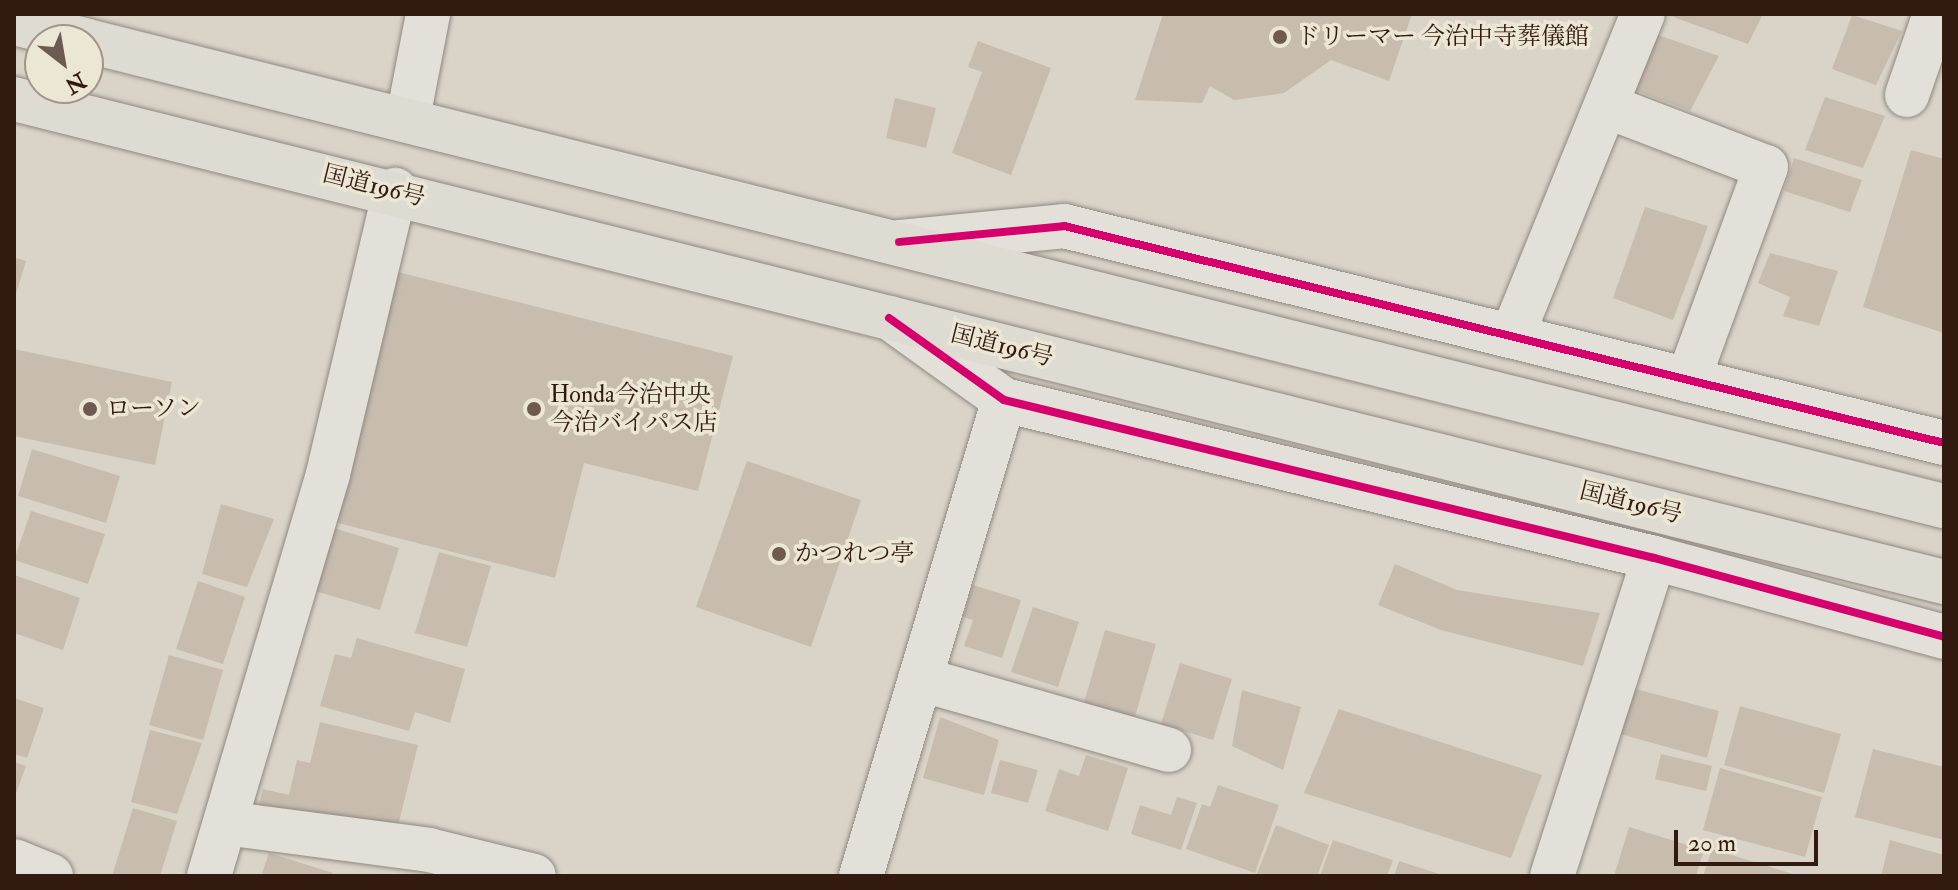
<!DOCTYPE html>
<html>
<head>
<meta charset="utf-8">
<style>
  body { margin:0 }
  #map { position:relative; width:1958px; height:890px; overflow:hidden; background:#d9d4c7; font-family:"IM FELL Double Pica","Noto Serif JP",serif }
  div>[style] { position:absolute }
  .building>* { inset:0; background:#c8bcaf }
  .roads { filter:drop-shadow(0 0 2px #8f8981) drop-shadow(0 0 2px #8f8981) }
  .minor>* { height:44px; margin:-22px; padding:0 22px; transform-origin:22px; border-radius:22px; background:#e3e0d9 }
  .highway>* { height:44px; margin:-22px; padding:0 22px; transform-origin:22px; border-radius:22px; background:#dedbd3 }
  .cycleway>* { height:8px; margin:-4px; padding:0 4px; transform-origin:4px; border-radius:4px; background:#d6006c }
  .dots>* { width:22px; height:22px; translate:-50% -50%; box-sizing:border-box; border:4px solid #ece6d5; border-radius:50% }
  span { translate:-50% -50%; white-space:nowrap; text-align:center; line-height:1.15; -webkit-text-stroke:7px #ece6d5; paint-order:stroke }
  .poi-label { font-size:24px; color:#331a11 }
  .left { translate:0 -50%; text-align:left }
  .street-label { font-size:24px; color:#331a11 }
  .frame { position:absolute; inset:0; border:16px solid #331a11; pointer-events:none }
  .north { position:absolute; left:24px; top:24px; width:80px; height:80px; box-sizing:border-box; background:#ece6d5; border:2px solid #a29487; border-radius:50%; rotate:149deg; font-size:22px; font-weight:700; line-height:32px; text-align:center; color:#331a11 }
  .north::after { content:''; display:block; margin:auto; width:28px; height:36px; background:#6d5b51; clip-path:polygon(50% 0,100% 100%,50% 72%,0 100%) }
  .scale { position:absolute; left:1674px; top:830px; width:144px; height:36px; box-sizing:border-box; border:4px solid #331a11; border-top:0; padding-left:10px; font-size:24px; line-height:28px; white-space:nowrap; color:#331a11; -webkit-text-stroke:6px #ece6d5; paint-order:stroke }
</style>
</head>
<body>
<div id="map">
  <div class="building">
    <div style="clip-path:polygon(1163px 14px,1412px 14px,1389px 81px,1331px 60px,1284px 93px,1234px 100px,1210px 86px,1202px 103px,1135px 100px)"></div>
    <div style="clip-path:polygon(1665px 14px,1763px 14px,1748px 44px)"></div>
    <div style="clip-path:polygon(1852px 15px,1902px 31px,1876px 85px,1832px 69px)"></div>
    <div style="clip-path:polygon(1655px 34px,1719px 56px,1690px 111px,1632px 89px)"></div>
    <div style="clip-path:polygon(978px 41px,1051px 68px,1011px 175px,952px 153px,982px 72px,968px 67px)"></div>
    <div style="clip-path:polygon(1825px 97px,1885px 116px,1863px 168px,1805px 150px)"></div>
    <div style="clip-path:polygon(895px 98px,936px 108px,926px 148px,886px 138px)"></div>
    <div style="clip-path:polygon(1911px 150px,1944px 159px,1944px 333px,1863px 307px)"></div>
    <div style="clip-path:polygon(1794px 158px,1862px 180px,1850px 212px,1784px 191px)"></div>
    <div style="clip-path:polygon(1645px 207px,1708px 226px,1673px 320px,1613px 298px)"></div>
    <div style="clip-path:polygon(1770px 253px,1838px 271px,1819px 326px,1783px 316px,1790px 297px,1758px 283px)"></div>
    <div style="clip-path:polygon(14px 257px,26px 261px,15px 297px,14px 297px)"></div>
    <div style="clip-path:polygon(386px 269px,733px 356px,698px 491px,584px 463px,555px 578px,322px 519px)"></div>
    <div style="clip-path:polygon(14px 349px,172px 382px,155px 465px,14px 436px)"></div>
    <div style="clip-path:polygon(32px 449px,120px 476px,106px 523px,18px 496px)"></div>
    <div style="clip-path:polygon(747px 461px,861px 500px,811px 647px,696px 607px)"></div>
    <div style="clip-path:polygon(221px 504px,274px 519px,247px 587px,202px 574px)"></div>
    <div style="clip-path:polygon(31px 511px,105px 534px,88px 584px,14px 560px)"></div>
    <div style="clip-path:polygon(334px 528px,399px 548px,380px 610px,315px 591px)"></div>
    <div style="clip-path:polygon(439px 552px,491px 566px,467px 647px,415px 633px)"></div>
    <div style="clip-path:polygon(1395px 564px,1457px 590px,1600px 613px,1583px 666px,1441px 630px,1378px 605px)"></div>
    <div style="clip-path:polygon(14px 575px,80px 598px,63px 650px,14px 633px)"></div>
    <div style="clip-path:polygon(198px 581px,245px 597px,223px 664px,176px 649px)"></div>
    <div style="clip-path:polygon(973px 585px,1021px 600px,1002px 658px,964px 646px,973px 620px,963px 617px)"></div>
    <div style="clip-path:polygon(1033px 607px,1079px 622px,1058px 687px,1011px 672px)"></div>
    <div style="clip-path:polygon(1105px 630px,1156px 644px,1134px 720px,1083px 706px)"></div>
    <div style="clip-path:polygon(357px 638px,465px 669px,450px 723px,415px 712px,409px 731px,320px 706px,335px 654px,351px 658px)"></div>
    <div style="clip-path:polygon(169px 655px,223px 670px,203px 740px,149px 725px)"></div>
    <div style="clip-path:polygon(1180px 663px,1232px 679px,1213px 740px,1161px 724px)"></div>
    <div style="clip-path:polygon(1632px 688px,1719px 711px,1707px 758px,1620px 734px)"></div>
    <div style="clip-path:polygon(1242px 690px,1301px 707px,1283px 770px,1232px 746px)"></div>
    <div style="clip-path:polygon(14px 698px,44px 708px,27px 758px,14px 754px)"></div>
    <div style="clip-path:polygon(1740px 706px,1841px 734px,1824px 793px,1724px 765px)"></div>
    <div style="clip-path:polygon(1339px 709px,1542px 775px,1511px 858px,1304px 793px)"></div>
    <div style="clip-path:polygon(940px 717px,999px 740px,984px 795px,923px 778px)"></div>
    <div style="clip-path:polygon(320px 722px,418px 745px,394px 842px,258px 809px,263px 789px,289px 795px,297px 760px,310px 763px)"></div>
    <div style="clip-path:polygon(150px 730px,202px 743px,177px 814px,131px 802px)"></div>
    <div style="clip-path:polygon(1873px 749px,1944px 767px,1944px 840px,1855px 817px)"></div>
    <div style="clip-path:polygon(1661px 754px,1712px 766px,1706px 791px,1655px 779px)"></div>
    <div style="clip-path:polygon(1086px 755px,1128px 768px,1108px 831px,1045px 811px,1059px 769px,1079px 776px)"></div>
    <div style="clip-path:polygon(1000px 760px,1038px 770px,1028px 803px,991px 793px)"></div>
    <div style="clip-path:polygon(14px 762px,26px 766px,14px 799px)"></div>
    <div style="clip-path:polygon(1720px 768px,1822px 797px,1805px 857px,1703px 830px)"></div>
    <div style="clip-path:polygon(1218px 785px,1279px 805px,1255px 873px,1186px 849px,1202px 804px,1210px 807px)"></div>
    <div style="clip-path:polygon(1177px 797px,1197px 803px,1181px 850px,1131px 834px,1140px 805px,1171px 815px)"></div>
    <div style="clip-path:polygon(133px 808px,177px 821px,160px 876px,112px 876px)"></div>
    <div style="clip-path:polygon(1276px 825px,1329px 845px,1317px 876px,1256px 876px)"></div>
    <div style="clip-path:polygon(1629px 827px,1704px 850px,1696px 876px,1614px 876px)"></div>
    <div style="clip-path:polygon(1333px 840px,1393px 860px,1387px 876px,1320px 876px)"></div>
    <div style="clip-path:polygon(1890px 840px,1944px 855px,1944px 876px,1881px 876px)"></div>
    <div style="clip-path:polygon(1712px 849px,1796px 875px,1796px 876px,1703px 876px)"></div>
    <div style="clip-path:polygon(269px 853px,333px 873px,332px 876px,261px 876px)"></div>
    <div style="clip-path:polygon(1399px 861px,1442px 875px,1442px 876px,1394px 876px)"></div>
  </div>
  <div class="roads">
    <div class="minor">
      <div style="left:1907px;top:95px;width:86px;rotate:-70.9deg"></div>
      <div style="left:1606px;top:106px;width:171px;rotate:20.9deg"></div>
      <div style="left:1766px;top:167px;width:227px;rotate:110.1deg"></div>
      <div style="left:408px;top:118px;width:106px;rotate:-79.1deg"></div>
      <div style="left:899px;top:242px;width:166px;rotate:-5.5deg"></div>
      <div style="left:1064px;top:226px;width:906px;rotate:13.85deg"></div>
      <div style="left:890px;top:318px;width:140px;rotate:35.7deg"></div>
      <div style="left:1004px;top:400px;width:669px;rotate:13.66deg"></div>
      <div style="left:1654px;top:558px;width:301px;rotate:15.2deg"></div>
      <div style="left:1512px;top:336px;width:348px;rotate:-67.9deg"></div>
      <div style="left:920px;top:679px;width:259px;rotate:15.9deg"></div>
      <div style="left:225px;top:823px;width:206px;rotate:7.5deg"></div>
      <div style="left:429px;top:850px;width:108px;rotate:13.9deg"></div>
      <div style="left:14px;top:861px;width:40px;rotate:22deg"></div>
      <div style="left:209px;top:876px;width:419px;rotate:-73.5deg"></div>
      <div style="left:328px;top:474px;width:292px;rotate:-76.7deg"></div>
      <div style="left:861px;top:876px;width:497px;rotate:-73.3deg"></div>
      <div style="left:1552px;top:876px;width:334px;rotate:-72.2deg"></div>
    </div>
    <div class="highway">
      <div style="left:14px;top:23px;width:73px;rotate:13.5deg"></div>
      <div style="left:88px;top:41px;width:1913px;rotate:14.07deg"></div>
      <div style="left:14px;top:99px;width:1990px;rotate:14.05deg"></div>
    </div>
  </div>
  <div class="cycleway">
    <div style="left:899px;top:242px;width:166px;rotate:-5.5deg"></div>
    <div style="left:1064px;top:226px;width:906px;rotate:13.85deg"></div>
    <div style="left:889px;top:318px;width:141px;rotate:35.5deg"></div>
    <div style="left:1004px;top:400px;width:669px;rotate:13.66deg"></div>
    <div style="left:1654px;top:558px;width:301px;rotate:15.2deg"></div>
  </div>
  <div class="dots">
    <div style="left:1280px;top:37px;background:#6d5b51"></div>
    <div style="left:90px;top:409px;background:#6d5b51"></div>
    <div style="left:534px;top:409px;background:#6d5b51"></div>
    <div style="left:779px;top:554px;background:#6d5b51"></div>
  </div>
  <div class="poi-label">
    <span class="left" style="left:1296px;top:37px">ドリーマー 今治中寺葬儀館</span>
    <span class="left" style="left:550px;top:409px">Honda今治中央<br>今治バイパス店</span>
    <span class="left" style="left:106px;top:409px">ローソン</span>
    <span class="left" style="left:795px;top:554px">かつれつ亭</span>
  </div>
  <div class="street-label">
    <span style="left:374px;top:186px;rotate:14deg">国道196号</span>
    <span style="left:1002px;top:346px;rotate:14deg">国道196号</span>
    <span style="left:1631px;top:503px;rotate:14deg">国道196号</span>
  </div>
  <div class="frame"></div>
  <div class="north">N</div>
  <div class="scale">20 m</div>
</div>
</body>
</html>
